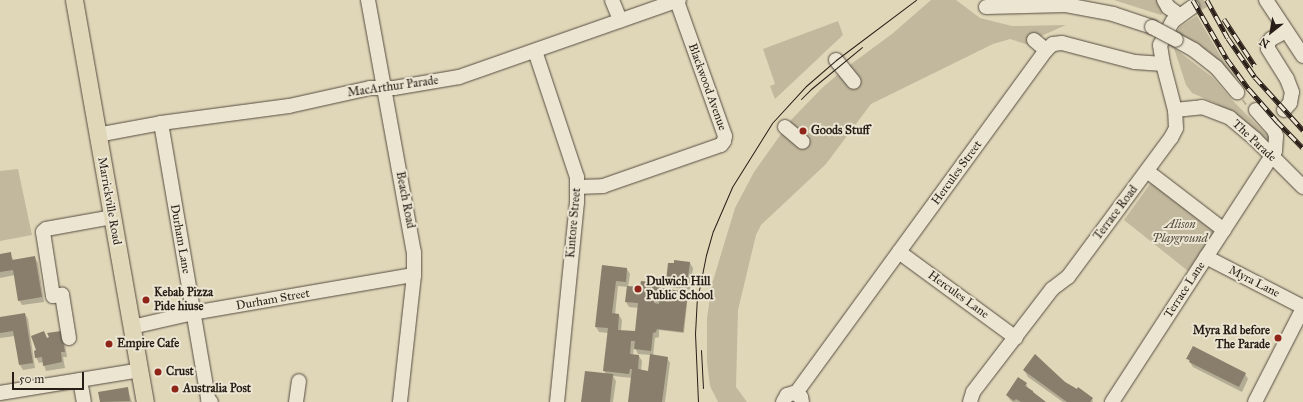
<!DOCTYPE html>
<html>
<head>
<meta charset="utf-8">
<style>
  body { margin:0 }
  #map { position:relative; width:1303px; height:402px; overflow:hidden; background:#e0d7b9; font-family:"IM FELL Great Primer",serif }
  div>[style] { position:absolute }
  .green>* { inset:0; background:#c1b89d }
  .shadow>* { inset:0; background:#0003 }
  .building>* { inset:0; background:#887e6b }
  .minor-tunnel>* { height:14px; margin-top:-7px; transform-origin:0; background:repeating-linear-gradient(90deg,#bbb299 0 14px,transparent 0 21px) }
  .roads { filter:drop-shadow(0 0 1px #574c40) drop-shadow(0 0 1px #574c40) }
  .minor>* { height:14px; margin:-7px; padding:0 7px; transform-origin:7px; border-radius:7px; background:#ebe5d2 }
  .major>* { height:17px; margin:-8.5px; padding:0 8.5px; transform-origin:8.5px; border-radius:8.5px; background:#e0d7b9 }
  .tram>* { height:1px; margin:-0.5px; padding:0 0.5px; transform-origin:0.5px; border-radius:0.5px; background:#291e17 }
  .rail>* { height:4.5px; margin-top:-2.25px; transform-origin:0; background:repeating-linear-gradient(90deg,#ebe5d2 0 9px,#291e17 0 18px); box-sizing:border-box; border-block:1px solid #291e17 }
  .bridges { filter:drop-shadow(0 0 1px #574c40) drop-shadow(0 0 1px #574c40) }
  .minor-bridge>* { height:14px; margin:-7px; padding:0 7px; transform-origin:7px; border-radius:7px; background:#ebe5d2 }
  .dots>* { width:11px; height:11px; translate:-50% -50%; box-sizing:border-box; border:2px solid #ebe5d2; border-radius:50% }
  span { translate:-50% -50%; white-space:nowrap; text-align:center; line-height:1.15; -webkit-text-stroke:4px #ebe5d2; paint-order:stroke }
  .street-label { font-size:12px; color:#291e17 }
  .poi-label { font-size:12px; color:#291e17; font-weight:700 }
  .left { translate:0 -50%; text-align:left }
  .right { translate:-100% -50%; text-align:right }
  .park-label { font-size:12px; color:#574c3f; font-style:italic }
  .north { position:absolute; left:1251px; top:12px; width:40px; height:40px; -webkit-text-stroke:3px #ebe5d2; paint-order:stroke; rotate:211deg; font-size:11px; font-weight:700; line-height:16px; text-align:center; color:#291e17 }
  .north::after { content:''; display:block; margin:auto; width:14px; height:18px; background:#291e17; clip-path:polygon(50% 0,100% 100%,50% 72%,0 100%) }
  .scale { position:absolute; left:12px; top:372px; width:72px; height:18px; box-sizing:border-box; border:2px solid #291e17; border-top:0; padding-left:5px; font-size:12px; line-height:14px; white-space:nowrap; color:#291e17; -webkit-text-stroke:3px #ebe5d2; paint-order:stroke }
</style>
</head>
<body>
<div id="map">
  <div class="green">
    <div style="clip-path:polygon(931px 0,956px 0,980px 18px,1012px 26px,1066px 25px,1039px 37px,1032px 46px,1010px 39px,993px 44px,871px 104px,826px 164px,761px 225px,756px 235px,738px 310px,736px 387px,747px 402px,718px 402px,710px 386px,707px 362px,707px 318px,712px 284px,735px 208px,754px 172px,791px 120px,822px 88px,843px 70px,892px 34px)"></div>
    <div style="clip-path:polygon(1114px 0,1173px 0,1161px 15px)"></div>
    <div style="clip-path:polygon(1197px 16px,1220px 55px,1236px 78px,1232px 80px,1176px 33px,1180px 27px)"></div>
    <div style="clip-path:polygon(838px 21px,843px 35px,775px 99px,770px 86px,775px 84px,763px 49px)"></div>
    <div style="clip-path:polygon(1174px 48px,1212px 77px,1231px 99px,1271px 139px,1266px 143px,1237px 117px,1215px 103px,1192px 93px,1186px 85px)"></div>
    <div style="clip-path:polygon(18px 169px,32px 235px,0 241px,0 171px)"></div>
    <div style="clip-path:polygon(1153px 180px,1217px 229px,1188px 271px,1124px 220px)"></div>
  </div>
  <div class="shadow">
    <div style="clip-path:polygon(1243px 99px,1247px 104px,1245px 105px,1242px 100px)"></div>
    <div style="clip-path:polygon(10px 253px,14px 261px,35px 258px,38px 263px,44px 302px,22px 305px,19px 300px,15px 275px,0 278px,0 255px)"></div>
    <div style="clip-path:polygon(690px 263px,693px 268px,690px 290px,670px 287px,667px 282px,669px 264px)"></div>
    <div style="clip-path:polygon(evenodd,603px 266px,627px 269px,630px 274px,628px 287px,641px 288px,659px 284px,662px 290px,688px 294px,684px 333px,659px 330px,659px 337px,655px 338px,653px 356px,667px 358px,670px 363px,665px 402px,629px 402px,632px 378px,613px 376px,616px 381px,613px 402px,582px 402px,607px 375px,604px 371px,608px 333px,599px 332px,596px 327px,603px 266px,618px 286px,628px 287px,626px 302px,629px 307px,639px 308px,636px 332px,621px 331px,622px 320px,619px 315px,615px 315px,618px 286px,603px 266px,634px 346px,638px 354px,651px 355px,649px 372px,641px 371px,642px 361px,639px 356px,633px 355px,634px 346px)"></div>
    <div style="clip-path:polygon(25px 314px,28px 319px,35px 368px,23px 370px,20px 365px,15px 336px,0 338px,0 318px)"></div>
    <div style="clip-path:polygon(44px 332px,47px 339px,64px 337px,67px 357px,63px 357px,65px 368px,46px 371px,43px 362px,39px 363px,36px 357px)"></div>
    <div style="clip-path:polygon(1035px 356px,1065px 382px,1092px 399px,1093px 402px,1063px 402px,1028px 377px,1024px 370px)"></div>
    <div style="clip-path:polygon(1188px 359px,1245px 374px,1248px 379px,1242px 392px,1193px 367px)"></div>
    <div style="clip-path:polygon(1019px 378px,1026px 384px,1029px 389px,1044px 402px,1013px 402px,1010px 400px,1007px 395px)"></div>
    <div style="clip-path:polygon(127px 388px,132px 402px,101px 402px,100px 393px)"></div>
  </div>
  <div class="building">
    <div style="clip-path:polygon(11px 252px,12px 260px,35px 256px,42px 297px,18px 301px,13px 270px,0 272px,0 254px)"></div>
    <div style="clip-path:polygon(674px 260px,690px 262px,687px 285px,666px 282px,668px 263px,674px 263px)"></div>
    <div style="clip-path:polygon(602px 265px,627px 268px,626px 282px,616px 281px,612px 313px,619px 314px,618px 330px,635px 331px,638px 303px,625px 302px,627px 286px,640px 287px,641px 281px,660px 283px,658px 301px,654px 301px,654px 303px,659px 304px,661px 288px,688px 292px,683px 332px,657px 329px,656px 332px,653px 333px,651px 351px,634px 349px,635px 341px,631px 341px,630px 354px,639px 355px,638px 369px,648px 371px,650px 354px,668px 357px,662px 402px,628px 402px,632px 369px,630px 369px,629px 374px,603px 371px,608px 328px,595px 327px)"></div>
    <div style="clip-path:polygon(25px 313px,33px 363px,19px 365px,13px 331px,0 333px,0 317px)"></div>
    <div style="clip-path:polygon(44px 331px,47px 338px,49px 337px,47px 333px,61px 331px,65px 352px,61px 352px,62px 362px,43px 366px,42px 357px,35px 358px,34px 351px,36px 350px,31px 336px)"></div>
    <div style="clip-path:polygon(1193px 346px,1246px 373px,1239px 387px,1189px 362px,1190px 360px,1186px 359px)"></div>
    <div style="clip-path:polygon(1035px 354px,1065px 382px,1077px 389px,1078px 387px,1093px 398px,1090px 402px,1067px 402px,1023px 370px)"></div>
    <div style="clip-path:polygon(585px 371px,613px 374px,610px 402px,581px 402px)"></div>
    <div style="clip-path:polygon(1018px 377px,1027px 383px,1025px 386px,1033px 391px,1033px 392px,1046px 402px,1021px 402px,1016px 399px,1014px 401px,1006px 395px)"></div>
    <div style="clip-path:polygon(128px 387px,130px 401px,100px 402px,98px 392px)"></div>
  </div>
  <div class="minor-tunnel">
    <div style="left:1192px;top:7px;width:15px;rotate:-28deg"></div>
  </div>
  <div class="roads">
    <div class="minor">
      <div style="left:368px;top:0;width:256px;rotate:79.7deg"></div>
      <div style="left:414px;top:252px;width:23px;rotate:90deg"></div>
      <div style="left:414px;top:275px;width:128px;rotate:96.3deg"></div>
      <div style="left:612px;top:0;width:22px;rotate:68deg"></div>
      <div style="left:1164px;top:0;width:8px;rotate:60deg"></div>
      <div style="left:1168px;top:7px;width:14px;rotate:36deg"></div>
      <div style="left:1266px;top:0;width:67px;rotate:56.5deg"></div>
      <div style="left:986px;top:7px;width:80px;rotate:-1.4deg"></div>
      <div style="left:1066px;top:5px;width:48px;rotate:10.8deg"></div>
      <div style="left:1113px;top:14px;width:41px;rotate:18.4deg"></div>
      <div style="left:1034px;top:40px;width:16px;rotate:40deg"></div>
      <div style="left:1176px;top:40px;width:21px;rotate:29deg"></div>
      <div style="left:1194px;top:50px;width:28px;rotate:38deg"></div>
      <div style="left:1216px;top:67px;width:33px;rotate:50deg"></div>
      <div style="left:535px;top:51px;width:133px;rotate:71.6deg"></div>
      <div style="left:577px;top:177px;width:25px;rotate:90deg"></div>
      <div style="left:577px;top:202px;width:201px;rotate:95.7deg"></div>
      <div style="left:836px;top:60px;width:28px;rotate:51deg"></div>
      <div style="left:1175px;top:110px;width:27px;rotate:-6deg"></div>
      <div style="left:1202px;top:107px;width:30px;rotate:21deg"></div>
      <div style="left:1230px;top:118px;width:33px;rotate:40deg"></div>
      <div style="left:1255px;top:139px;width:68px;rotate:45deg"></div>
      <div style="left:1284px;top:110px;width:9px;rotate:-49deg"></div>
      <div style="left:1290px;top:103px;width:11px;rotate:-80deg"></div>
      <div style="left:1292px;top:92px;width:14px;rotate:-111deg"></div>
      <div style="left:1287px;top:79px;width:36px;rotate:-122deg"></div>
      <div style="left:1268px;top:48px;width:5px;rotate:-90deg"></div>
      <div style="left:1268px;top:43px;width:5px;rotate:-53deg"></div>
      <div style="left:1271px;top:39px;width:17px;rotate:-28deg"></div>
      <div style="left:161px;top:123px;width:280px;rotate:80.3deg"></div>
      <div style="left:208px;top:399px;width:4px;rotate:45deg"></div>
      <div style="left:785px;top:127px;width:23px;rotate:40deg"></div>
      <div style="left:97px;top:135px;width:65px;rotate:-10.6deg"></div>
      <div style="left:161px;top:123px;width:129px;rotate:-7.6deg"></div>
      <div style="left:289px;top:106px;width:83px;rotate:-12.5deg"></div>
      <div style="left:370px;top:88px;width:24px"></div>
      <div style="left:394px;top:88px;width:66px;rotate:-9.6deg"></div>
      <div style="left:459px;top:77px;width:233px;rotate:-19.3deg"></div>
      <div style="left:1147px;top:171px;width:97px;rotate:37.5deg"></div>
      <div style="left:578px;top:187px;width:25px;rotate:-2deg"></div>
      <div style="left:603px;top:186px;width:125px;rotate:-19.2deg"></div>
      <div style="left:721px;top:145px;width:5px;rotate:-53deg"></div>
      <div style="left:724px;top:141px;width:5px;rotate:-79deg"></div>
      <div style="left:725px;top:136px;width:143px;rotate:-109.6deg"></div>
      <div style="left:899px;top:252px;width:145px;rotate:36.3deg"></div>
      <div style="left:1206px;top:257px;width:109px;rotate:27.3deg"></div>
      <div style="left:132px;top:327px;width:63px;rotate:-12.9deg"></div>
      <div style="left:193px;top:313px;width:224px;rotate:-9.8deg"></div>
      <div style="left:69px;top:338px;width:44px;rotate:-99.2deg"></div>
      <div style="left:62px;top:295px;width:9px;rotate:174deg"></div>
      <div style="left:53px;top:296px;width:65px;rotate:-98.9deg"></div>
      <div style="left:43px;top:232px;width:4px;rotate:-45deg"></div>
      <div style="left:46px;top:229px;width:67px;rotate:-10.3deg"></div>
      <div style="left:80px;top:380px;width:22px;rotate:80deg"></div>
      <div style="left:0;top:393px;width:142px;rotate:-9.3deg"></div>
      <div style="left:796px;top:393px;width:424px;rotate:-53.9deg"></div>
      <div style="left:1046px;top:50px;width:9px;rotate:-41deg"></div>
      <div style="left:1053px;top:44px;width:9px;rotate:-6deg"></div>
      <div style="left:1062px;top:43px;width:75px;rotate:14.6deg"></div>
      <div style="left:1135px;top:62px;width:28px;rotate:4deg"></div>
      <div style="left:296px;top:402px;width:21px;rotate:-82deg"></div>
      <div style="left:783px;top:402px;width:8px;rotate:-60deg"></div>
      <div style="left:787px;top:395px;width:7px;rotate:-16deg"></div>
      <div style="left:794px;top:393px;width:8px;rotate:30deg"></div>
      <div style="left:801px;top:397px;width:5px;rotate:79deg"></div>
      <div style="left:970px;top:402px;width:10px;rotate:-73deg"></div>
      <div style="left:973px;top:392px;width:130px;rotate:-52.5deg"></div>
      <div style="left:1052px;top:289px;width:20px;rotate:-37deg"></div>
      <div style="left:1068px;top:277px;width:173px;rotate:-53.5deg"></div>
      <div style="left:1171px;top:138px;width:11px;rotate:-63deg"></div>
      <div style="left:1176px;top:128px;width:18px;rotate:-93deg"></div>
      <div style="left:1175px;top:110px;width:48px;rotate:-104.6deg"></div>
      <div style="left:1163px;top:64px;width:19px;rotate:-99deg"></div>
      <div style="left:1160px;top:45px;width:27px;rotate:-62deg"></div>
      <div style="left:1173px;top:21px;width:24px;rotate:-36deg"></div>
      <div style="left:1112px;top:402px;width:299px;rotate:-57deg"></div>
      <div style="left:1275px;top:151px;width:15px;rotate:-86deg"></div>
      <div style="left:1276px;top:136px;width:6px;rotate:-108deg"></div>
      <div style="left:1274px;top:130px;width:27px;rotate:-132deg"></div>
      <div style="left:1255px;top:402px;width:106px;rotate:-62.9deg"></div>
    </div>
    <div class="major">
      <div style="left:74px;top:0;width:408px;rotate:80deg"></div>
    </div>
  </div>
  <div class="tram">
    <div style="left:801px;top:99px;width:14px;rotate:-45deg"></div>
    <div style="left:811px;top:89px;width:66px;rotate:-39.5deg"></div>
    <div style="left:701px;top:350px;width:38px;rotate:87deg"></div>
    <div style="left:698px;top:402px;width:68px;rotate:-92.5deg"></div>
    <div style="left:695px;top:334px;width:34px;rotate:-87deg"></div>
    <div style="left:697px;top:300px;width:46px;rotate:-78.7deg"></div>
    <div style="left:706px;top:255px;width:25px;rotate:-74deg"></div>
    <div style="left:713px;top:231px;width:48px;rotate:-66.6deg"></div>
    <div style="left:732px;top:187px;width:75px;rotate:-58deg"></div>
    <div style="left:772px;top:123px;width:50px;rotate:-47.4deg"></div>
    <div style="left:806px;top:86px;width:40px;rotate:-41deg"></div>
    <div style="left:836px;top:60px;width:100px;rotate:-36.9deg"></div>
  </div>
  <div class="rail">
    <div style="left:1193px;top:0;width:68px;rotate:60deg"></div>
    <div style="left:1227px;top:59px;width:37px;rotate:54deg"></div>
    <div style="left:1249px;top:89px;width:43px;rotate:48.8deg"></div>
    <div style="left:1277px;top:121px;width:37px;rotate:46deg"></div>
    <div style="left:1207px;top:0;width:43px;rotate:61.1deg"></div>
    <div style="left:1228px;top:38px;width:47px;rotate:55.3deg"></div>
    <div style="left:1255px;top:77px;width:72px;rotate:47.8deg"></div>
    <div style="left:1224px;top:19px;width:56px;rotate:56.6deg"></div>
  </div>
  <div class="bridges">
    <div class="minor-bridge">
      <div style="left:1152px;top:27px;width:27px;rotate:28deg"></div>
    </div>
  </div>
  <div class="dots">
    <div style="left:803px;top:131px;background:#8f2418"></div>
    <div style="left:638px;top:289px;background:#8f2418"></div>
    <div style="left:146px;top:300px;background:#8f2418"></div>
    <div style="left:1278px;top:338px;background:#8f2418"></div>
    <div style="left:109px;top:344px;background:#8f2418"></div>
    <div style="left:158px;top:372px;background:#8f2418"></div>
    <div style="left:175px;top:389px;background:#8f2418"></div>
  </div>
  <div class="street-label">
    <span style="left:393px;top:87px;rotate:-8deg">MacArthur Parade</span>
    <span style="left:707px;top:87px;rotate:70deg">Blackwood Avenue</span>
    <span style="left:1254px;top:141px;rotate:43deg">The Parade</span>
    <span style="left:957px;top:173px;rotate:-54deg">Hercules Street</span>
    <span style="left:405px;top:200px;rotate:79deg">Beach Road</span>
    <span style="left:109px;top:201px;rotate:80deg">Marrickville Road</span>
    <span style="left:1116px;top:213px;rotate:-53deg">Terrace Road</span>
    <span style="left:574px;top:223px;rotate:-85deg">Kintore Street</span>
    <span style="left:180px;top:239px;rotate:80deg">Durham Lane</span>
    <span style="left:1254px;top:282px;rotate:27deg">Myra Lane</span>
    <span style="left:1185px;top:290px;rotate:-57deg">Terrace Lane</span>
    <span style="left:958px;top:295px;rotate:36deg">Hercules Lane</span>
    <span style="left:273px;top:300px;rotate:-10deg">Durham Street</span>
  </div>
  <div class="poi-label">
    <span class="left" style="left:811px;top:131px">Goods Stuff</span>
    <span class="left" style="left:646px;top:289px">Dulwich Hill<br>Public School</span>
    <span class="left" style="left:154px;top:300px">Kebab Pizza<br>Pide hiuse</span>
    <span class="right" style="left:1270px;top:338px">Myra Rd before<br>The Parade</span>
    <span class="left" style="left:117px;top:344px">Empire Cafe</span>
    <span class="left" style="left:166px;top:372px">Crust</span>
    <span class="left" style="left:183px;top:389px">Australia Post</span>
  </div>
  <div class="park-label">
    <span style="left:1180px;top:232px">Alison<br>Playground</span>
  </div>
  <div class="north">N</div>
  <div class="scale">50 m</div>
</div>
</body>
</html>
